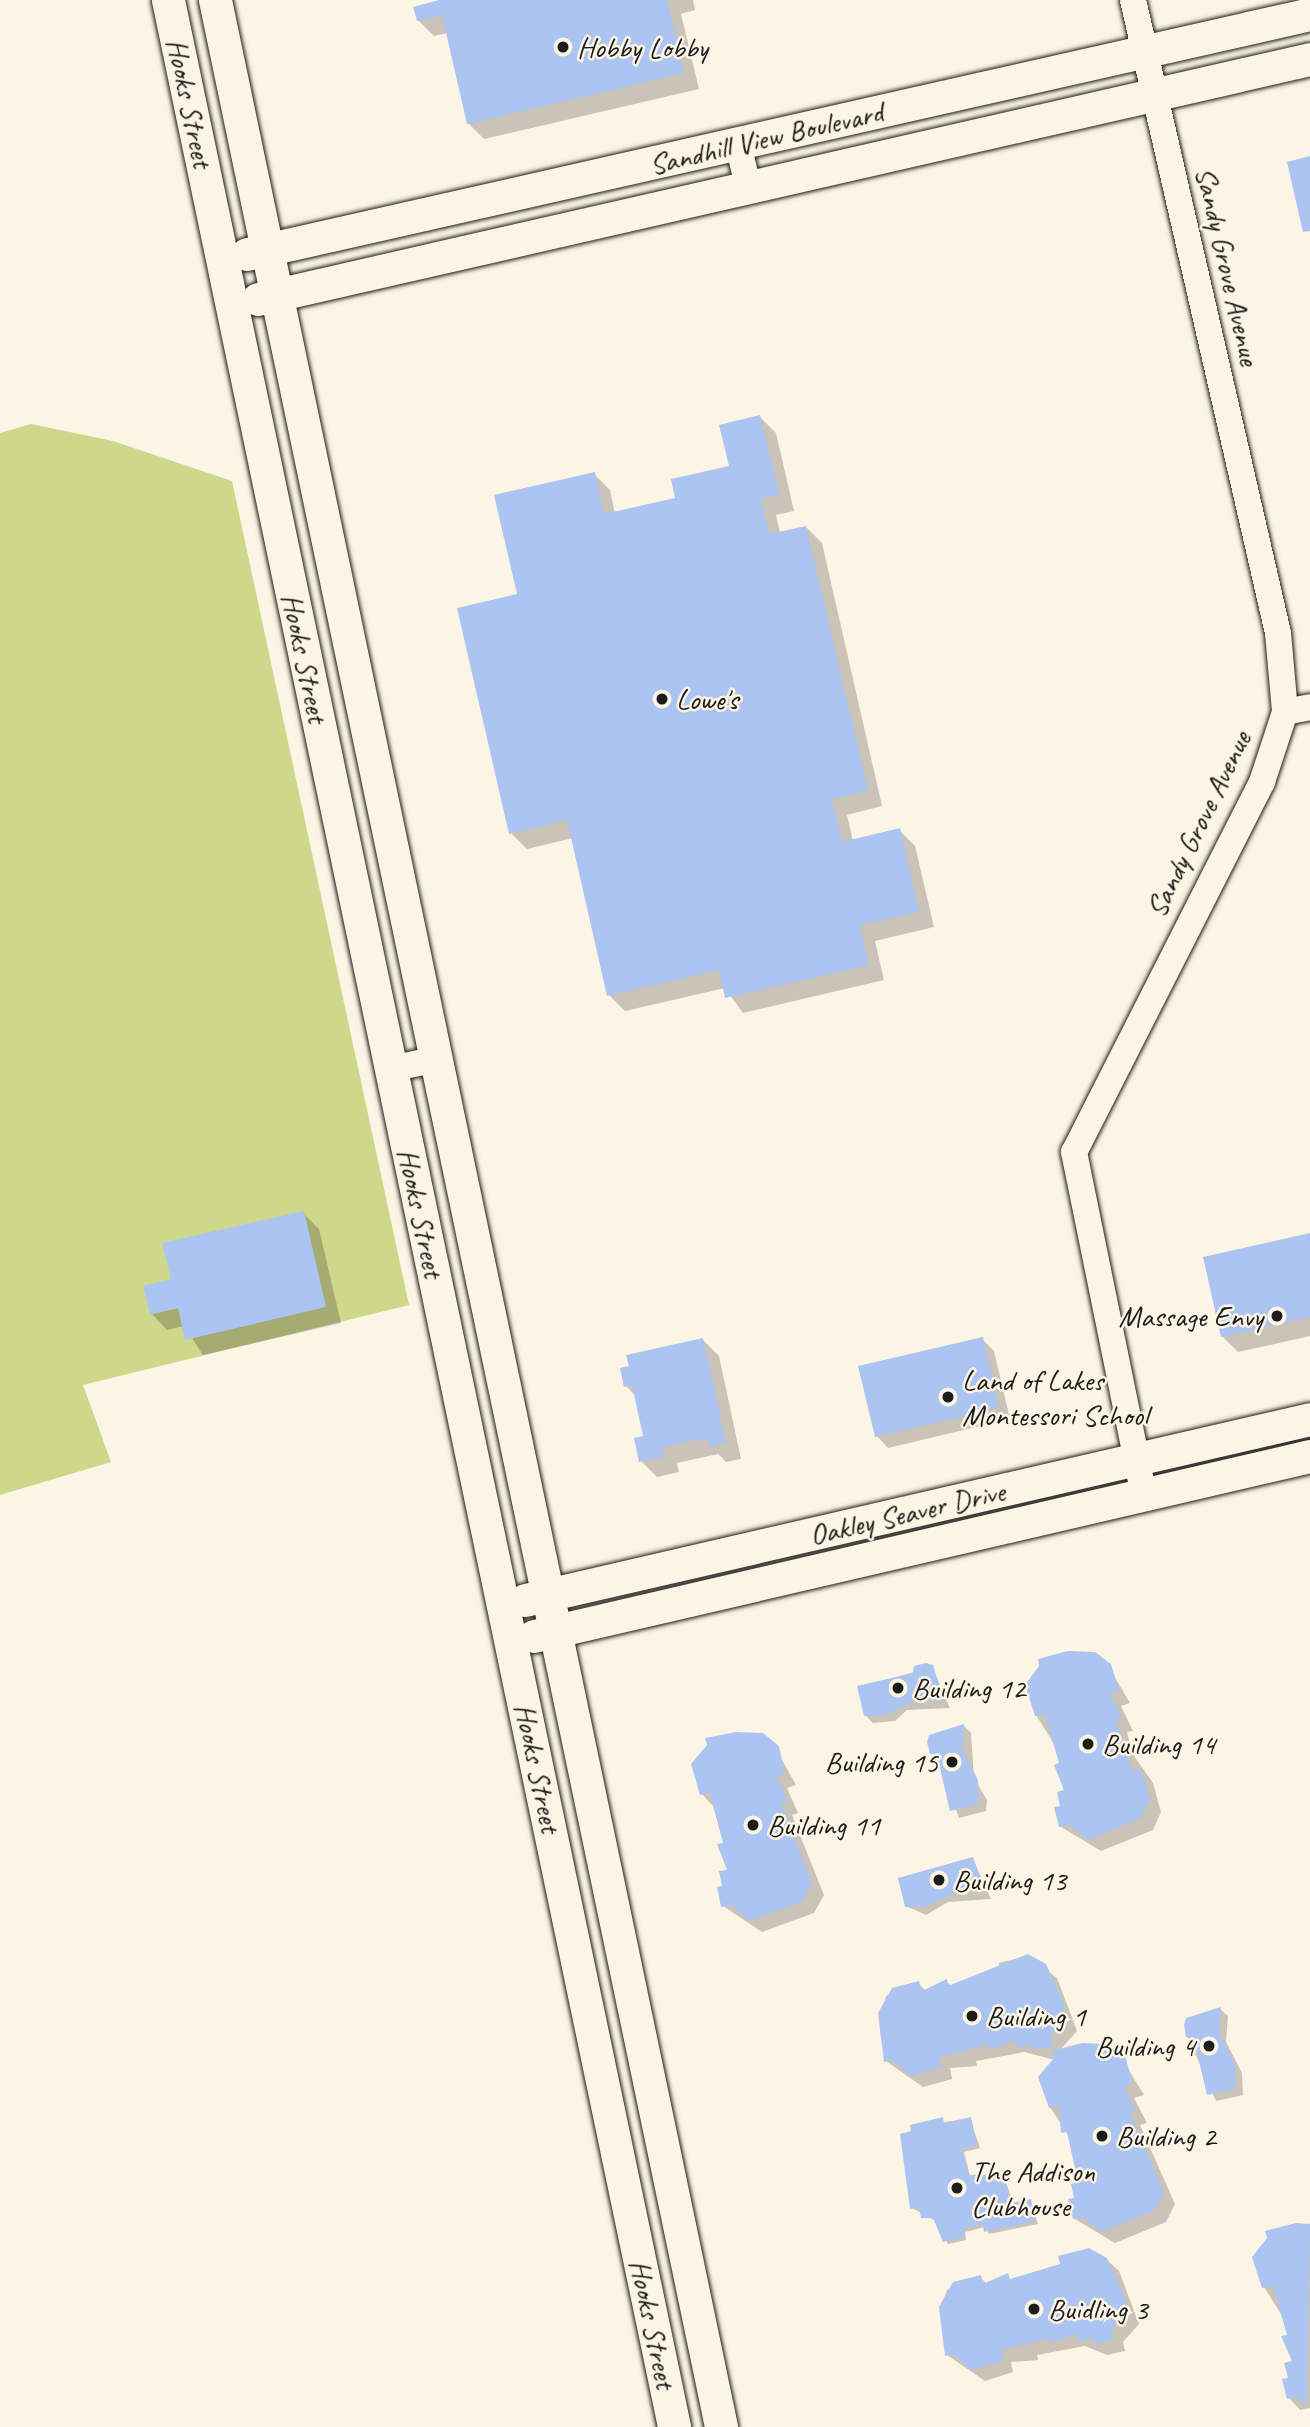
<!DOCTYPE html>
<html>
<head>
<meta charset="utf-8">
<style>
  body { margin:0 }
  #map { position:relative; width:1310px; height:2427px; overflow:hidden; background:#fcf5e5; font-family:Caveat,sans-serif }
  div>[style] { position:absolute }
  .green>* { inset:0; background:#cdd88b }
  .shadow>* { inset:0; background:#0003 }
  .building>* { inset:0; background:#abc4f1 }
  .roads { filter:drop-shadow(0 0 2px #1c1c1c) drop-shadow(0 0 2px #1c1c1c) }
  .minor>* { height:26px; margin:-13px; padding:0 13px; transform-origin:13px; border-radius:13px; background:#fcf5e5 }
  .tertiary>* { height:33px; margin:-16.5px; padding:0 16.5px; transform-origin:16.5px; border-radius:16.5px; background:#fcf5e5 }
  .dots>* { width:19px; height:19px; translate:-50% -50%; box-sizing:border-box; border:4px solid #fcf5e5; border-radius:50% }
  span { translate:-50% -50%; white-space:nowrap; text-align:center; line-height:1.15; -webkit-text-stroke:5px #fcf5e5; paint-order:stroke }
  .poi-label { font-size:30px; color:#1c1c1c }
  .left { translate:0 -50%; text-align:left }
  .right { translate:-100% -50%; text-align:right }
  .street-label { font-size:30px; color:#1c1c1c }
</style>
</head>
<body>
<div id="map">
  <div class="green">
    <div style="clip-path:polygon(31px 424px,113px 441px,232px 481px,409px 1305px,83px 1385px,111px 1462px,0 1495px,0 433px)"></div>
  </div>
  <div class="shadow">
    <div style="clip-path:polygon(441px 0,693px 0,695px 10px,681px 14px,699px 89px,484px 139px,468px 123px,447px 33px,434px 36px,418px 20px)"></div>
    <div style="clip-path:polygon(760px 417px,776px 433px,794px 511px,776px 515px,780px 533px,806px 527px,822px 543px,882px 806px,847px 815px,853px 841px,899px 830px,915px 846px,934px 927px,875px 941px,884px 980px,743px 1013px,725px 988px,625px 1011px,609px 995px,573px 838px,527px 849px,511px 833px,519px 595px,594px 474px,610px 490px,615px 514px,677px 499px,731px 467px)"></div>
    <div style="clip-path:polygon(303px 1213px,319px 1229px,341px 1323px,203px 1355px,184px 1326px,167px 1330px,152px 1314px,173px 1281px)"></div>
    <div style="clip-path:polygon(1310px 1235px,1310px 1336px,1238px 1352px,1222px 1336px)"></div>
    <div style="clip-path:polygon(982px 1339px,994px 1351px,1010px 1419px,888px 1448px,877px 1436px)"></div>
    <div style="clip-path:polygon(703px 1340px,719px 1356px,741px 1459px,726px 1462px,718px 1454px,677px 1463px,679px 1472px,657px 1477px,641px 1461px,645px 1437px,637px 1397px,626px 1386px,631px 1367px)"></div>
    <div style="clip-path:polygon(1104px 1659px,1130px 1703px,1121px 1706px,1133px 1731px,1127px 1732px,1132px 1753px,1153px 1783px,1161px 1812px,1153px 1830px,1101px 1851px,1061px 1827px,1066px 1791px,1056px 1747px,1036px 1715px)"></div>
    <div style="clip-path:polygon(932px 1667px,950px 1708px,907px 1710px,895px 1721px,873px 1723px,865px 1715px,859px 1688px)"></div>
    <div style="clip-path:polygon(964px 1726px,971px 1733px,974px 1778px,987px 1800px,986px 1811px,959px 1818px,931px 1736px)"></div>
    <div style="clip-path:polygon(771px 1740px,796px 1785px,787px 1788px,798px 1813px,792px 1815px,824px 1895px,814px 1913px,762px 1932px,723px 1906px,729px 1871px,725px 1845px,713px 1806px,702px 1794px)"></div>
    <div style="clip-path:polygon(973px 1859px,991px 1899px,948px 1902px,926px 1915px,906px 1906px)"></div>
    <div style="clip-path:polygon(1027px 1956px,1057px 1978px,1077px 2031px,1060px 2050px,1117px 2051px,1144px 2095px,1134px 2098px,1147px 2123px,1140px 2125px,1175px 2204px,1166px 2222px,1115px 2243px,1075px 2219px,1080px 2183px,1071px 2139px,1050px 2107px,1055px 2060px,1024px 2052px,976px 2061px,977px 2066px,950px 2068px,952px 2079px,923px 2087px,886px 2061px,880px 2031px,886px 1996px,919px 1984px,926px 1991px,946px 1981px,952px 1987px,1001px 1972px,999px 1963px)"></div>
    <div style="clip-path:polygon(1220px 2009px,1228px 2016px,1226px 2042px,1242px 2073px,1243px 2095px,1216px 2101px,1188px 2037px)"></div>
    <div style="clip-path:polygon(970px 2119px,980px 2148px,964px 2152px,970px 2176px,1004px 2175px,1013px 2204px,1030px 2200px,1038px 2224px,989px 2234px,985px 2227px,965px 2232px,966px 2240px,948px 2244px,936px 2221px,912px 2208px,912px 2126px)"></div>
    <div style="clip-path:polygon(1296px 2225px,1310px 2227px,1310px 2408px,1300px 2410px,1289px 2398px,1294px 2363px,1284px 2319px,1264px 2287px)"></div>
    <div style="clip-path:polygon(1106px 2259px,1119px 2271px,1139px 2324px,1123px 2342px,1125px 2351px,1107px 2355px,1085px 2346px,1037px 2355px,1038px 2360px,1011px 2362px,1013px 2372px,985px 2381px,947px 2355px,941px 2307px,947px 2290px,980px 2277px,987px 2284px)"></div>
  </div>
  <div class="building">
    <div style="clip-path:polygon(439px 0,667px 0,684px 73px,467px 124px,442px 15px,417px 21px,413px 7px)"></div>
    <div style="clip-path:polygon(1310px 156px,1310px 231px,1303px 232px,1287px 162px)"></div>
    <div style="clip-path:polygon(760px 415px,779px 495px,761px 499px,769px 534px,806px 526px,868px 791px,832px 799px,842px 842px,900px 828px,919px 912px,860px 925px,869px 965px,725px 998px,719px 970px,607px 996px,567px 820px,509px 834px,457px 608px,517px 594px,494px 495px,595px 472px,604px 514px,675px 498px,671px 479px,729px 466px,719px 425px)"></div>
    <div style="clip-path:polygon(304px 1211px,326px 1307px,185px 1340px,178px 1308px,150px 1315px,143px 1286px,171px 1279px,162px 1243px)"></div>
    <div style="clip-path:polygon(1310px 1233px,1310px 1317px,1221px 1337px,1203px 1257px)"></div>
    <div style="clip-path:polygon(983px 1337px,999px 1408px,875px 1437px,858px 1366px)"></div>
    <div style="clip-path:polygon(703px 1338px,726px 1443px,709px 1447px,707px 1438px,662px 1447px,664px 1457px,639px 1462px,634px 1438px,643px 1436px,632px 1385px,624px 1387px,620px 1368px,629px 1366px,626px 1355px)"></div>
    <div style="clip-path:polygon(1068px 1651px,1095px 1652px,1111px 1664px,1119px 1691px,1110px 1694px,1122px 1719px,1116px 1721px,1132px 1771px,1141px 1769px,1150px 1799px,1141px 1818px,1088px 1840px,1069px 1825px,1059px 1827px,1054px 1807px,1060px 1806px,1057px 1792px,1064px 1790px,1054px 1765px,1059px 1763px,1045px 1714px,1035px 1716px,1025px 1685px,1039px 1666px,1038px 1659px)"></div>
    <div style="clip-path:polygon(926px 1663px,933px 1665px,944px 1701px,918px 1699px,887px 1714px,864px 1716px,857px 1686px,913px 1673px,914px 1666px)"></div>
    <div style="clip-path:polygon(964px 1724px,962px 1749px,978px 1780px,979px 1804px,950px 1811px,937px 1755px,930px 1754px,927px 1742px,929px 1735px)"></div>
    <div style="clip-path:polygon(736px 1732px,763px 1733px,779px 1746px,785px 1774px,776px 1776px,788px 1801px,781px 1803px,812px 1883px,803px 1901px,749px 1921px,731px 1905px,721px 1907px,717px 1887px,722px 1886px,719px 1871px,727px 1870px,717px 1844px,723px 1843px,710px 1793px,700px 1795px,691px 1764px,707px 1745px,705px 1738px)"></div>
    <div style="clip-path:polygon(973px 1857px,985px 1892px,959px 1890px,928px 1906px,905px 1907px,898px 1878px)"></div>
    <div style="clip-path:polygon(1028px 1954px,1046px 1964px,1063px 2002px,1066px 2018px,1051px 2036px,1053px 2046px,1033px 2050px,1031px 2045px,1017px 2048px,1015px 2040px,990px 2050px,989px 2044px,939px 2057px,941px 2067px,910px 2076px,892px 2060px,884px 2062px,878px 2013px,892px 1988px,919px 1981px,922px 1991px,947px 1979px,948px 1986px)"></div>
    <div style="clip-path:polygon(1221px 2007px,1219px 2033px,1235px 2064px,1236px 2088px,1207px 2095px,1194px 2039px,1186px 2037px,1184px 2025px,1186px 2018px)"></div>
    <div style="clip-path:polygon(1082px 2043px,1109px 2044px,1125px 2056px,1133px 2083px,1124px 2086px,1136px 2111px,1130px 2113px,1164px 2192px,1155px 2210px,1101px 2232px,1083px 2217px,1073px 2219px,1068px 2199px,1074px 2198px,1071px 2184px,1078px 2182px,1067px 2132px,1061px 2133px,1059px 2106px,1049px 2108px,1038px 2077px,1054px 2058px,1052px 2051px)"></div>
    <div style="clip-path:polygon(943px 2117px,944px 2123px,971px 2117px,977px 2145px,962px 2149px,968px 2175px,1004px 2174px,1011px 2203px,1031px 2199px,1036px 2221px,984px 2232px,983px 2224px,963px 2229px,964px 2237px,943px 2242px,933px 2218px,921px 2218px,919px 2207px,910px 2209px,900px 2134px,911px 2131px,910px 2125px)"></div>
    <div style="clip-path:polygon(1296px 2223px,1310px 2224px,1307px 2406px,1297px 2397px,1287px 2399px,1282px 2379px,1288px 2378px,1284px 2363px,1292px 2361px,1281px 2336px,1287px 2335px,1273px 2286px,1262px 2288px,1252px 2257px,1267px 2238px,1265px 2231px)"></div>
    <div style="clip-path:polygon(1089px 2248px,1107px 2258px,1124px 2295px,1128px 2312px,1112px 2329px,1114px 2339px,1094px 2344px,1093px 2338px,1078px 2341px,1077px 2334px,1051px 2343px,1050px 2338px,1001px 2350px,1003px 2361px,971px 2370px,953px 2354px,945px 2356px,939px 2307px,953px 2282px,981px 2275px,983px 2284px,1008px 2273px,1010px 2279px,1060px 2264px,1058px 2256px)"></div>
  </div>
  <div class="roads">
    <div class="minor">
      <div style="left:1133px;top:0;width:649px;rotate:77.1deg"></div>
      <div style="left:1278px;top:633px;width:79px;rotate:84.9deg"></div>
      <div style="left:1285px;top:712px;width:74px;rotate:108.2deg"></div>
      <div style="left:1262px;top:782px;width:415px;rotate:116.9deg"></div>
      <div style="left:1074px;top:1152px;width:350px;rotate:78.5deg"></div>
      <div style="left:738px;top:144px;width:43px;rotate:76.6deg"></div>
      <div style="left:1285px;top:712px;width:25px;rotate:-11deg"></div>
      <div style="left:390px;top:1069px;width:44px;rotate:-11.8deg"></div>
    </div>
    <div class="tertiary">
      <div style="left:168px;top:0;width:2479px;rotate:78.22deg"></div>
      <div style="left:215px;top:0;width:2479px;rotate:78.22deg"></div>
      <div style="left:247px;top:254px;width:1090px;rotate:-12.72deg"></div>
      <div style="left:258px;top:299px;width:1079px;rotate:-12.85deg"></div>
      <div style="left:525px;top:1600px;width:806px;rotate:-12.98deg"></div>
      <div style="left:534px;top:1636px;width:797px;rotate:-13.06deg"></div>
    </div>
  </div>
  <div class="dots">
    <div style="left:563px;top:47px;background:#1c1c1c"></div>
    <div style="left:662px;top:699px;background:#1c1c1c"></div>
    <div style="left:1277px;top:1316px;background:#1c1c1c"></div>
    <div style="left:948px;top:1397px;background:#1c1c1c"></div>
    <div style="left:898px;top:1688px;background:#1c1c1c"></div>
    <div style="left:1088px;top:1744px;background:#1c1c1c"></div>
    <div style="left:952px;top:1762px;background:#1c1c1c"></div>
    <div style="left:753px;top:1825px;background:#1c1c1c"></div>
    <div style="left:939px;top:1880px;background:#1c1c1c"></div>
    <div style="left:972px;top:2016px;background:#1c1c1c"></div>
    <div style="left:1209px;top:2046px;background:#1c1c1c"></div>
    <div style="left:1102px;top:2136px;background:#1c1c1c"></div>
    <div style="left:957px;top:2188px;background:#1c1c1c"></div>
    <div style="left:1034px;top:2309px;background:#1c1c1c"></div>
  </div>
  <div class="poi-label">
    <span class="left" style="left:577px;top:47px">Hobby Lobby</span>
    <span class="left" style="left:676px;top:699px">Lowe's</span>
    <span class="right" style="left:1263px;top:1316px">Massage Envy</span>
    <span class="left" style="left:962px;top:1397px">Land of Lakes<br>Montessori School</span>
    <span class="left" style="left:912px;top:1688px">Building 12</span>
    <span class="left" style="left:1102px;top:1744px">Building 14</span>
    <span class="right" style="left:938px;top:1762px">Building 15</span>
    <span class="left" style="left:767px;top:1825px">Building 11</span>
    <span class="left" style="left:953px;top:1880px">Building 13</span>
    <span class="left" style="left:986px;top:2016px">Building 1</span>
    <span class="right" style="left:1195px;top:2046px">Building 4</span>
    <span class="left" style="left:1116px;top:2136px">Building 2</span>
    <span class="left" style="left:971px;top:2188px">The Addison<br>Clubhouse</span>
    <span class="left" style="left:1048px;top:2309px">Buidling 3</span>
  </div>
  <div class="street-label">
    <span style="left:190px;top:103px;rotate:78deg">Hooks Street</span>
    <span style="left:766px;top:138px;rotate:-13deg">Sandhill View Boulevard</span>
    <span style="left:1228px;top:266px;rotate:77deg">Sandy Grove Avenue</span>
    <span style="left:305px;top:658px;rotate:78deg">Hooks Street</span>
    <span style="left:1198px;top:824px;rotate:-64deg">Sandy Grove Avenue</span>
    <span style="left:421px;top:1213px;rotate:78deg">Hooks Street</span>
    <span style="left:907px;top:1513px;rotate:-13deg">Oakley Seaver Drive</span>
    <span style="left:538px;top:1768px;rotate:78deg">Hooks Street</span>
    <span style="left:653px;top:2324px;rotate:78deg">Hooks Street</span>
  </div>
</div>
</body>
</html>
